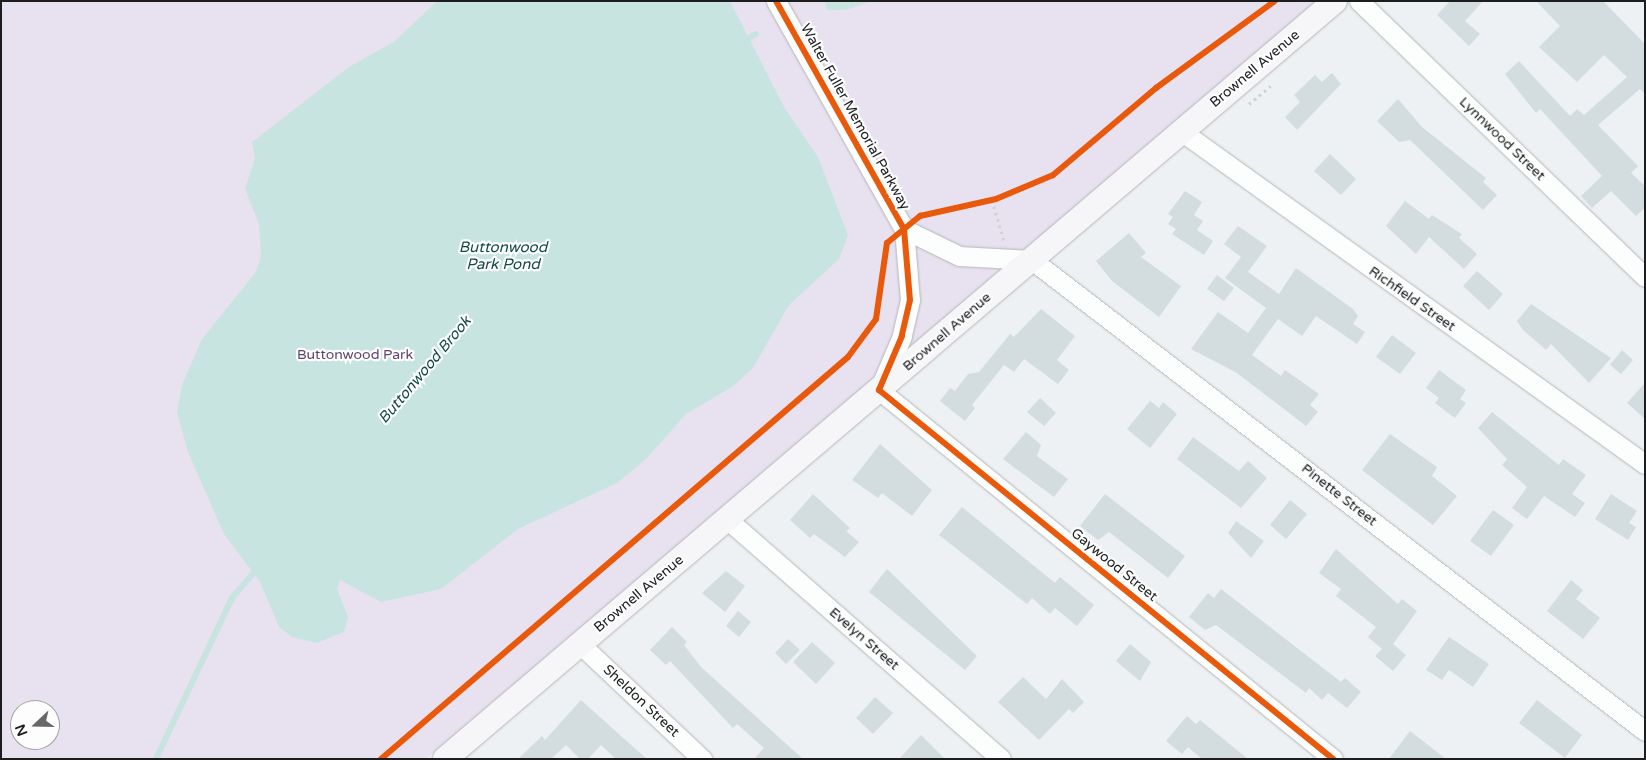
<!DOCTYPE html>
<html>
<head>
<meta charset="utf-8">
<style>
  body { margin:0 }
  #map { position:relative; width:1646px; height:760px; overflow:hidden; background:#eef1f3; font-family:"Varela Round",sans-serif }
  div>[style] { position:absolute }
  .green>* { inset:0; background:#e8e1ef }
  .water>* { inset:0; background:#c8e4e1 }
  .stream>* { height:5.5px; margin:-2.75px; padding:0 2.75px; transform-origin:2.75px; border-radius:2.75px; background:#c8e4e1 }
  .building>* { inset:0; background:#d3dcdf }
  .path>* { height:3px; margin-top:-1.5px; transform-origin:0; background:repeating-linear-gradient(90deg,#d1d2d2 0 2.5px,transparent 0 6.5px) }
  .roads { filter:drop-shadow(0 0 1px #b4b6b8) drop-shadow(0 0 1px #b4b6b8) }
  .minor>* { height:19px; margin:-9.5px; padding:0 9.5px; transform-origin:9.5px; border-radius:9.5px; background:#fcfdfd }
  .major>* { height:24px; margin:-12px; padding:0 12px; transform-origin:12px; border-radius:12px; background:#f6f6f9 }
  .cycleway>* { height:6px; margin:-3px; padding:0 3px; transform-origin:3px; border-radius:3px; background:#e8590c }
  span { translate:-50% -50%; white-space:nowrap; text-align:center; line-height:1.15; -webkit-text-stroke:4.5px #fdfdfe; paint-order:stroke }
  .street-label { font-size:14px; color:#1b1d1e }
  .park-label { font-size:14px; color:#5e456d }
  .water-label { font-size:15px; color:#134a45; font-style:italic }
  .frame { position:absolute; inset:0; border:2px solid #1b1d1e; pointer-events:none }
  .north { position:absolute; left:10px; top:700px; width:50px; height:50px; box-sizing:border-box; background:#fdfdfe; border:1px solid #a3a3a4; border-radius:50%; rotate:249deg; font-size:14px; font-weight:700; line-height:20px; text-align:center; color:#1b1d1e }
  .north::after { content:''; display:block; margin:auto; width:18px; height:22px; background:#656769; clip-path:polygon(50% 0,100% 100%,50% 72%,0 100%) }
</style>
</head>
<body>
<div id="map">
  <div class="green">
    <div style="clip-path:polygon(evenodd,1px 1px,1318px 1px,426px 759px,1px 759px,1px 1px,20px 710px,50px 710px,50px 740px,20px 740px,20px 710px)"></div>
  </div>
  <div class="water">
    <div style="clip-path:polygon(437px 1px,730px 1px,784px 107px,818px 157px,848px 235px,839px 259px,789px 305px,753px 368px,732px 387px,686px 414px,646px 459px,617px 483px,518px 529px,441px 589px,381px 602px,340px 580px,337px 589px,348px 617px,344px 632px,317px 643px,292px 637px,279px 627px,260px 582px,224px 534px,188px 452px,177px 412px,182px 385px,202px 339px,256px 272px,261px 256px,259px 224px,245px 189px,255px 158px,252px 142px,349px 67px,395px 41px)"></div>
    <div style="clip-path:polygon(825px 1px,872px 1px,846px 10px,827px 10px)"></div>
  </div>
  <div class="stream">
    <div style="left:743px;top:42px;width:15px;rotate:-32deg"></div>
    <div style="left:156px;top:759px;width:178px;rotate:-64.7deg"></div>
    <div style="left:232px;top:598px;width:40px;rotate:-49deg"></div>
  </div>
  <div class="building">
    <div style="clip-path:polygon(1450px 1px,1483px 1px,1465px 21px,1480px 34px,1469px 46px,1437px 15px)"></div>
    <div style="clip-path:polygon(1536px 1px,1603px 1px,1645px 44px,1645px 94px,1640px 89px,1598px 125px,1638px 166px,1631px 173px,1645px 186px,1645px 208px,1636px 216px,1611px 191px,1592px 208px,1581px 196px,1602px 176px,1540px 109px,1536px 113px,1505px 74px,1519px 61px,1570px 116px,1577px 109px,1584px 115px,1627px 77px,1604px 55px,1577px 82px,1539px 47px,1560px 26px)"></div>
    <div style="clip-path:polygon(1332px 73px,1341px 84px,1297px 130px,1285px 117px,1300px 102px,1294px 95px,1315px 75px,1322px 82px)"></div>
    <div style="clip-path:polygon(1398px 99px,1422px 127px,1486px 178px,1483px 182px,1497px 195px,1483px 210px,1410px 140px,1399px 142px,1377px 121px)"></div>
    <div style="clip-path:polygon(1330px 154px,1356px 179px,1341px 195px,1314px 171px)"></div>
    <div style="clip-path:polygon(1185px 191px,1202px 202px,1194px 215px,1203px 221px,1197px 230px,1213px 241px,1204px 255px,1172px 234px,1176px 229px,1168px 224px,1173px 217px,1168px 214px)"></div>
    <div style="clip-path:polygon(1405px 201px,1429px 219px,1432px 215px,1462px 234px,1459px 238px,1477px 254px,1464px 269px,1429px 237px,1416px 254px,1386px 226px)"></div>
    <div style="clip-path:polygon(1238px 226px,1267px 246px,1248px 272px,1279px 294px,1296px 268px,1353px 309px,1358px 316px,1353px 324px,1365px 332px,1357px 344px,1316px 316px,1302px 336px,1278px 319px,1252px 355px,1281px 376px,1285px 370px,1319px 394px,1310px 405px,1318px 412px,1306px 426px,1237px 373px,1191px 349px,1218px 312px,1248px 333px,1266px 308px,1225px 278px,1241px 257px,1224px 244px)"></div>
    <div style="clip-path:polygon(1129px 233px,1146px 253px,1141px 257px,1181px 286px,1159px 317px,1112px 281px,1096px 261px)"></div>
    <div style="clip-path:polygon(1477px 271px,1503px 294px,1489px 310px,1463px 286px)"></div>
    <div style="clip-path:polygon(1217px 275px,1234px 288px,1224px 301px,1207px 289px)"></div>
    <div style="clip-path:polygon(1531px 304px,1611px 358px,1589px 383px,1551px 344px,1546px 350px,1523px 330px,1517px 321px)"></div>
    <div style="clip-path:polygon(1041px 309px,1075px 336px,1057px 360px,1069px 370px,1058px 384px,1024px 359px,1014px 372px,1004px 365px,972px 405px,975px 408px,965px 421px,940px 401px,950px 388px,955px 391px,968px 374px,979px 372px,1010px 334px,1014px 337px)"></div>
    <div style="clip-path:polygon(1392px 335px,1416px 353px,1400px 374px,1376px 357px)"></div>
    <div style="clip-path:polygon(1622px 350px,1633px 360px,1621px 374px,1610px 365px)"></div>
    <div style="clip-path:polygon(1439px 370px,1466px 390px,1460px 399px,1466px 403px,1455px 418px,1435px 403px,1439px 398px,1426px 388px)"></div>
    <div style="clip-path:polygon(1645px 383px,1645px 419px,1627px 403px)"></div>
    <div style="clip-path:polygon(1040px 398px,1056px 413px,1044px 426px,1027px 412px)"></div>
    <div style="clip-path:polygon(1150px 401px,1159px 408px,1163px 402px,1177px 414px,1150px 448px,1127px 429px)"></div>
    <div style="clip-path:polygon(1492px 412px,1559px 465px,1563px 459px,1586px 475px,1572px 494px,1585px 503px,1575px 517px,1544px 496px,1527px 519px,1512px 508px,1527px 487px,1502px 465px,1507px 459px,1478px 428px)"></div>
    <div style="clip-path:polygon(1026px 432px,1041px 445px,1037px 456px,1068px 479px,1054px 497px,1003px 459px)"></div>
    <div style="clip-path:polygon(1390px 434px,1437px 467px,1432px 476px,1457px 496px,1433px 525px,1362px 470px)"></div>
    <div style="clip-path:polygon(1193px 437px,1239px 471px,1248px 461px,1267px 478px,1241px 508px,1177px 459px)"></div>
    <div style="clip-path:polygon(880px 444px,932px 490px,912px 516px,882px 493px,878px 498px,852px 480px)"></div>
    <div style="clip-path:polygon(813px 494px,850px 528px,846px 531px,859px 542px,845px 557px,814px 534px,810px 538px,790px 520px)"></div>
    <div style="clip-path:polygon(1105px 494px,1185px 556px,1168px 578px,1109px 532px,1098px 540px,1080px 526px)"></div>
    <div style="clip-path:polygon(1611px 494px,1637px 511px,1629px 523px,1636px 527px,1628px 540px,1595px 519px)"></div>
    <div style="clip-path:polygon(1290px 500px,1307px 514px,1286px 539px,1270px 525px)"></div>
    <div style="clip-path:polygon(962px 507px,1055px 583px,1060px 577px,1094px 605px,1077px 626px,1055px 608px,1050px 614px,1032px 598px,1027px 604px,939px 535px)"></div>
    <div style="clip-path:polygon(1493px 510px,1514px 525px,1491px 556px,1470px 541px)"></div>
    <div style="clip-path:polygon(1236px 521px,1264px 541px,1251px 558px,1228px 533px)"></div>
    <div style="clip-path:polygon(1336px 549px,1398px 604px,1402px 599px,1417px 611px,1393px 644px,1406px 655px,1393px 671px,1375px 656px,1382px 649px,1368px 637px,1376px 627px,1336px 596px,1341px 589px,1319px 573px)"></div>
    <div style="clip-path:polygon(887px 569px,977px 656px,965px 670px,869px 592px)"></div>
    <div style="clip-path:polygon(726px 571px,745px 586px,725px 612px,702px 593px)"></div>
    <div style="clip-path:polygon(1571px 580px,1583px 590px,1576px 599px,1600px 618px,1583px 639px,1547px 611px)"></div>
    <div style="clip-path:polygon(1221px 589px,1341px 682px,1345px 678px,1361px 692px,1347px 708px,1328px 693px,1322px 700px,1309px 688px,1306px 693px,1216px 625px,1205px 630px,1189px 617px,1208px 593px,1214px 598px)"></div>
    <div style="clip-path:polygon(738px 611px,751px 622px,739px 637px,726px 626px)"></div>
    <div style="clip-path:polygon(672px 627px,687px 642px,684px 645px,701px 667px,803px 759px,754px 759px,764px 748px,737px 724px,733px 728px,670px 661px,666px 665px,650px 650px)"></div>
    <div style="clip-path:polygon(1449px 637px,1489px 664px,1473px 687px,1449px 670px,1442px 680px,1426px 670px)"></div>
    <div style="clip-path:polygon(788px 639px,800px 650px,786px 664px,775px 653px)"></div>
    <div style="clip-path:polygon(812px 642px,835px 663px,816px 684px,793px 662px)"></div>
    <div style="clip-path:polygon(1130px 644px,1151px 662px,1140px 681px,1116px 661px)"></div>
    <div style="clip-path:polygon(1023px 677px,1046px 699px,1062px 679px,1084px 702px,1073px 713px,1069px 709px,1039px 740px,998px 702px)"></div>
    <div style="clip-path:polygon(875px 697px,893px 713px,873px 734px,856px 718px)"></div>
    <div style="clip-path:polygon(581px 700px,621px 736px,647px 759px,616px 759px,601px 745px,588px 759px,580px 759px,566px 745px,551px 759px,518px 759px,542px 736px,545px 740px)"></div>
    <div style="clip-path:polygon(1537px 700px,1582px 735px,1565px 758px,1519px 723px)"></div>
    <div style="clip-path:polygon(1187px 716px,1196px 724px,1200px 720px,1248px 759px,1202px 759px,1188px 747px,1182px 754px,1166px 741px)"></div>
    <div style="clip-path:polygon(1410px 731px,1446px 759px,1389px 759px)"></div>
    <div style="clip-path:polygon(921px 735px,945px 759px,899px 759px)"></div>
  </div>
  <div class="path">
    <div style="left:1249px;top:104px;width:31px;rotate:-40deg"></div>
    <div style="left:992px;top:200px;width:43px;rotate:73.7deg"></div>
  </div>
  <div class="roads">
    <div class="minor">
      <div style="left:776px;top:1px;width:261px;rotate:60.7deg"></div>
      <div style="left:904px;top:229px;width:71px;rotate:85.2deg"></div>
      <div style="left:910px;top:300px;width:37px;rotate:103deg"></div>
      <div style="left:902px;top:336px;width:59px;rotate:113.1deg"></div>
      <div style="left:879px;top:390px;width:585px;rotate:39.1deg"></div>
      <div style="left:1359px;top:1px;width:397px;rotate:44deg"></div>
      <div style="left:1181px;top:131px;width:571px;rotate:35.67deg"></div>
      <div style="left:904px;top:229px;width:61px;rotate:26.1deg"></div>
      <div style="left:959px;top:256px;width:73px;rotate:3.1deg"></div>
      <div style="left:1032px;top:260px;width:773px;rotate:37.54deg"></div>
      <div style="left:727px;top:519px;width:364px;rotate:41.2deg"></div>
      <div style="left:580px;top:644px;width:168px;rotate:43.3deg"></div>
    </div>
    <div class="major">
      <div style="left:445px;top:759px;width:1169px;rotate:-40.42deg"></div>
    </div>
  </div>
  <div class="cycleway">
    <div style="left:776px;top:1px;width:261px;rotate:60.7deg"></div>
    <div style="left:904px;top:229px;width:71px;rotate:85.2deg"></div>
    <div style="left:910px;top:300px;width:37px;rotate:103deg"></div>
    <div style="left:902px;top:336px;width:59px;rotate:113.1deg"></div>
    <div style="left:879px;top:390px;width:585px;rotate:39.1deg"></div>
    <div style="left:381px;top:759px;width:616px;rotate:-40.72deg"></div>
    <div style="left:848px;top:357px;width:47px;rotate:-53.6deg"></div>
    <div style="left:876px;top:319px;width:77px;rotate:-81.8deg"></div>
    <div style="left:887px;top:243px;width:43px;rotate:-39.3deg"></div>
    <div style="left:920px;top:216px;width:78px;rotate:-12.6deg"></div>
    <div style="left:996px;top:199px;width:62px;rotate:-22.8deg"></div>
    <div style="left:1053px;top:175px;width:135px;rotate:-40.2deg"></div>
    <div style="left:1156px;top:88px;width:147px;rotate:-36.2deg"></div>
  </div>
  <div class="street-label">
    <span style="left:1255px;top:69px;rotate:-40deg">Brownell Avenue</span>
    <span style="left:855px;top:117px;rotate:61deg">Walter Fuller Memorial Parkway</span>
    <span style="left:1502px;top:139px;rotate:44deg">Lynnwood Street</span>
    <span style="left:1412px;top:299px;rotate:35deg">Richfield Street</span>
    <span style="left:947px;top:332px;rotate:-41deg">Brownell Avenue</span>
    <span style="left:1339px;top:495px;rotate:38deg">Pinette Street</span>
    <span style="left:1114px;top:565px;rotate:39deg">Gaywood Street</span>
    <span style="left:639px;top:594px;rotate:-40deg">Brownell Avenue</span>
    <span style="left:864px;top:639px;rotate:41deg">Evelyn Street</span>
    <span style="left:641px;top:701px;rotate:43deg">Sheldon Street</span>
  </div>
  <div class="park-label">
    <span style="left:355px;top:355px">Buttonwood Park</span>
  </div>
  <div class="water-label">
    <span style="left:503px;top:256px">Buttonwood<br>Park Pond</span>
    <span style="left:425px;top:370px;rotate:-50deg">Buttonwood Brook</span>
  </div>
  <div class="frame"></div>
  <div class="north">N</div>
</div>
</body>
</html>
